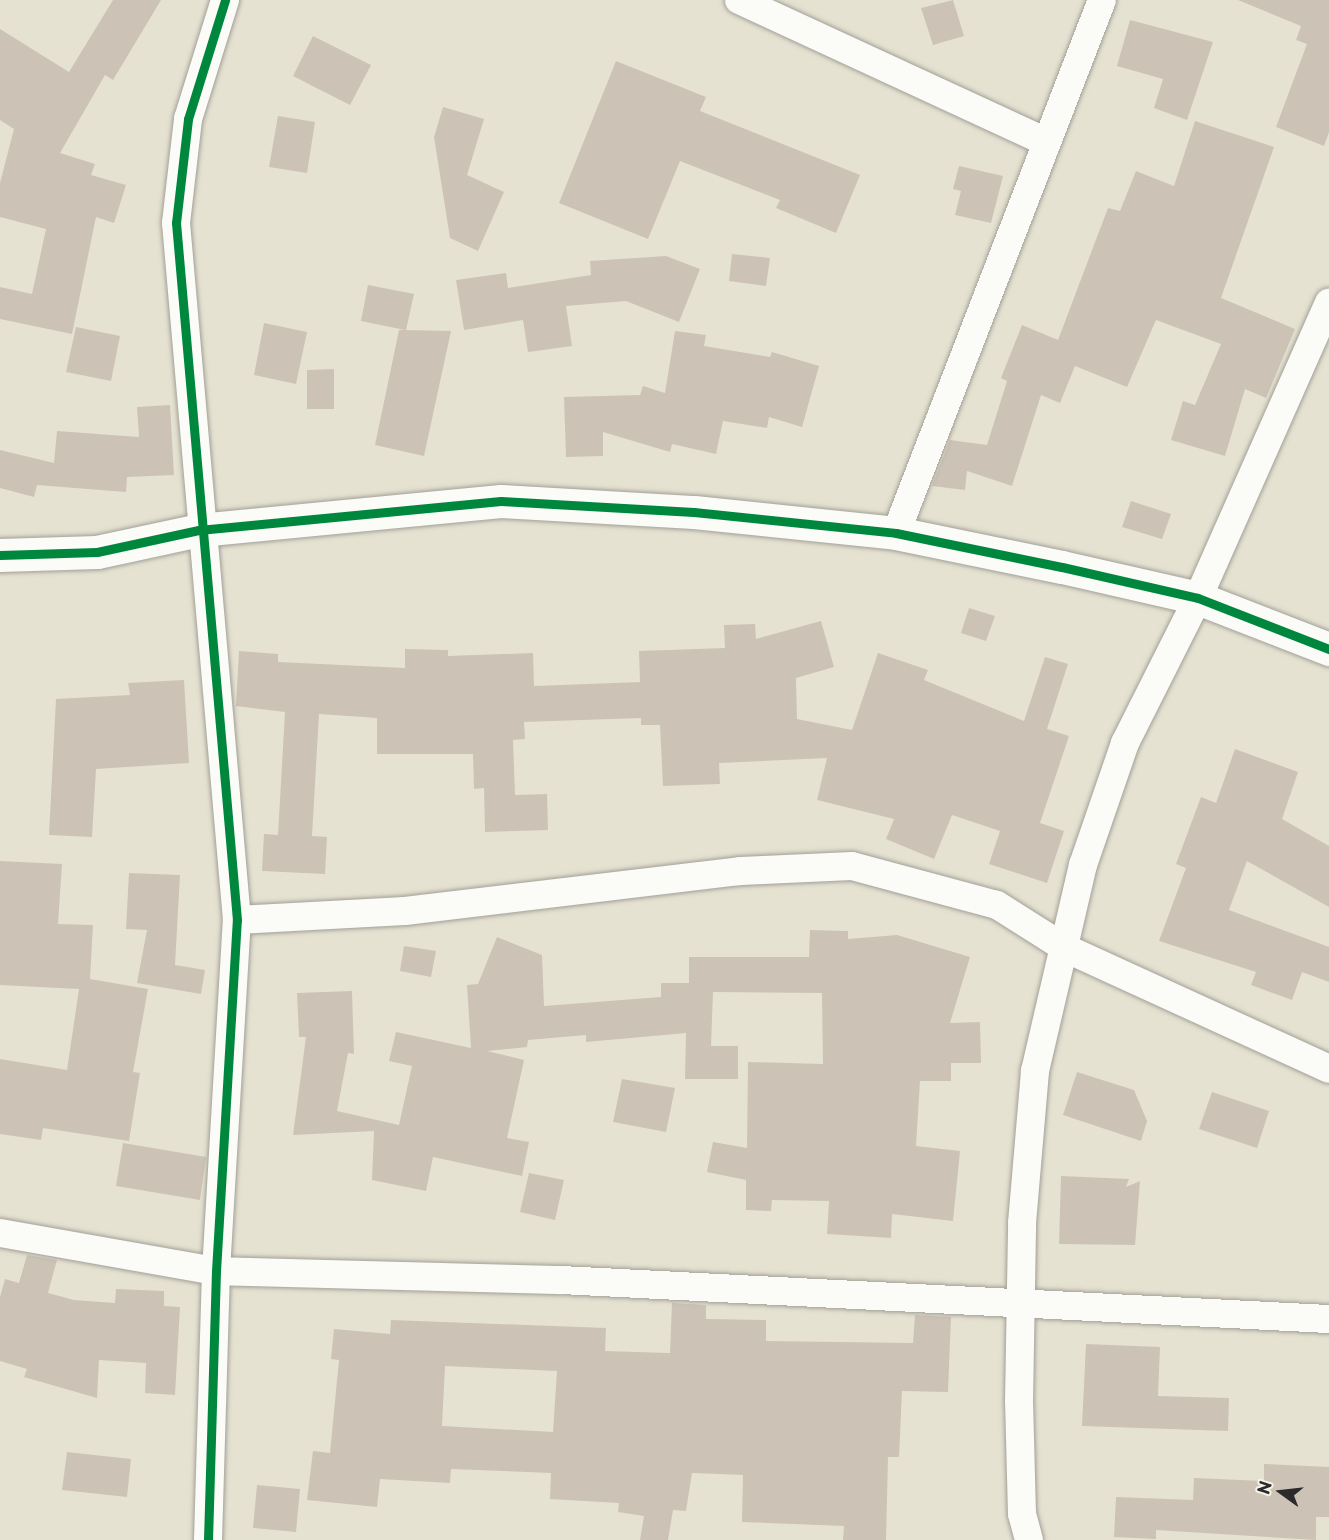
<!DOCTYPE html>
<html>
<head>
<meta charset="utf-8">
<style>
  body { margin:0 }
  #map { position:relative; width:1329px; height:1540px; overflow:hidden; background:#e6e2d2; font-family:"Playpen Sans",sans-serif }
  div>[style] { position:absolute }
  .building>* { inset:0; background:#ccc3b6 }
  .roads { filter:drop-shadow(0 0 2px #a2a097) drop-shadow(0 0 2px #a2a097) }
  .street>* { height:28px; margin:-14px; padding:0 14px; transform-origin:14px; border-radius:14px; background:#fbfbf8 }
  .secondary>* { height:33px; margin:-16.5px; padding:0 16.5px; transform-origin:16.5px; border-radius:16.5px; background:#fbfbf8 }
  .cycleway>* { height:9px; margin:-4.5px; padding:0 4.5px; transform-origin:4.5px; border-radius:4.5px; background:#00873e }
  span { translate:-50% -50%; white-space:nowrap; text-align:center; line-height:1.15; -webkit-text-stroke:6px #f7f3e8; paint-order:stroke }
  .north { position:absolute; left:1251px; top:1462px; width:60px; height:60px; -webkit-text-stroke:4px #f7f3e8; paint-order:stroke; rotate:285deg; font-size:16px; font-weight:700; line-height:24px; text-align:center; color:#2b2b2b }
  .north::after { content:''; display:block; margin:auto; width:21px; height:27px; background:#2b2b2b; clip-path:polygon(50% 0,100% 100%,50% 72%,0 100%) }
</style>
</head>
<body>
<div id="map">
  <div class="building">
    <div style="clip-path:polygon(113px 0,161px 0,113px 80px,105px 75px,60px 153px,95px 164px,91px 175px,126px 185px,114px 223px,96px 217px,72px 334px,0 319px,0 287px,32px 294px,46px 229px,0 217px,0 183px,14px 129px,0 120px,0 29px,69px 72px)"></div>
    <div style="clip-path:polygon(953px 0,964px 36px,933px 45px,921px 8px)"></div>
    <div style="clip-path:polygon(1238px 0,1329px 0,1329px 132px,1324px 146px,1276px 127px,1307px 44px,1296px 40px,1301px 26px)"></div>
    <div style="clip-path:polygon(1130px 20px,1213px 42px,1187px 120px,1154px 108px,1163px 79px,1117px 66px)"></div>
    <div style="clip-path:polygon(313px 36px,371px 65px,350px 105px,293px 76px)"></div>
    <div style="clip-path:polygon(616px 61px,706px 97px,700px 111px,860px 175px,836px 233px,776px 208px,780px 200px,680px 161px,648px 239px,559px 203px)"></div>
    <div style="clip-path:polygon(443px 107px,484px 119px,467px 175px,504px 192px,478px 251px,450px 238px,434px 137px)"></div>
    <div style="clip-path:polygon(278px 116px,315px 122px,307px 173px,269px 167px)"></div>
    <div style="clip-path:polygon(1195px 121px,1274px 147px,1221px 298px,1295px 329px,1266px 398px,1245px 389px,1225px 456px,1171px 440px,1183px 401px,1195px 405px,1221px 344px,1156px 320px,1127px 387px,1075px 366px,1060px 403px,1041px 395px,1012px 486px,967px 471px,965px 490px,932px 486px,950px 440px,987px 445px,1007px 381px,1001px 378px,1022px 325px,1058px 340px,1108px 208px,1120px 211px,1136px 171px,1174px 186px)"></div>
    <div style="clip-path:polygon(959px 166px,1003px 176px,991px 223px,955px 215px,961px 191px,953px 189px)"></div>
    <div style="clip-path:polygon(732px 254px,770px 258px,766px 286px,729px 281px)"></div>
    <div style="clip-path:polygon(666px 256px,700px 269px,679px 322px,626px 301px,566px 306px,572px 346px,528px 352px,523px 320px,464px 330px,456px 280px,506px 273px,508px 288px,591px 275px,590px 261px)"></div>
    <div style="clip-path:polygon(368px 285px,414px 294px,406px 330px,451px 331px,424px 456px,375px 445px,399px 330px,405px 330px,361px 321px)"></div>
    <div style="clip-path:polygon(264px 323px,307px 332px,296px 384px,254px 375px)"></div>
    <div style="clip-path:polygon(76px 327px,120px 336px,111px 381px,66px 372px)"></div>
    <div style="clip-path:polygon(675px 331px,706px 335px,704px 346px,770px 357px,772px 352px,819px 366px,802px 427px,769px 417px,767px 428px,723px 421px,716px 454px,672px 444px,670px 452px,603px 432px,603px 456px,566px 457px,564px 397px,640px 395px,643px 386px,665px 393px)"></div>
    <div style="clip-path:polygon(334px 369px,334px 409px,307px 409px,307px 370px)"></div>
    <div style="clip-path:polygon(170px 405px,174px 475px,127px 477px,126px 492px,37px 485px,34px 497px,0 488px,0 450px,54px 463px,57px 431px,139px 437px,137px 407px)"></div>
    <div style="clip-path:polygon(1131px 501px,1171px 514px,1162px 539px,1122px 527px)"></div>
    <div style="clip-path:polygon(969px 608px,995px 616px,986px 641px,961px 633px)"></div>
    <div style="clip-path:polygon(821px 621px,834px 667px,796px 678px,797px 719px,852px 730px,878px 653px,928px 670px,924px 680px,1024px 721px,1045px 657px,1068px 664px,1047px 729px,1069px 736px,1040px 823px,1064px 831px,1047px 883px,989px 864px,1000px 831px,952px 815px,934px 859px,886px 839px,894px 819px,817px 800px,827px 758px,719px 763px,720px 784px,663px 786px,660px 725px,641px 725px,641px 718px,524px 722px,525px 739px,513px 740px,515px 795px,547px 794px,548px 830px,485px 832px,484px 788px,474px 789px,473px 754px,377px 754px,377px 718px,319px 714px,312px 836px,327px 837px,325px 874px,262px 871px,264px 834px,278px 835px,285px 712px,236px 706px,239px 651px,278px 654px,278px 662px,405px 668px,405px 649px,448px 650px,448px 656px,533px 653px,534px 686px,640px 682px,639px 651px,725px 648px,724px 625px,755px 624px,756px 639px)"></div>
    <div style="clip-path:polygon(184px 680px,189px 763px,96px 769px,92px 837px,49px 835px,56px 699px,130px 695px,128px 683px)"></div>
    <div style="clip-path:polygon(1235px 749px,1298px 772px,1282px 819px,1329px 846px,1329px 907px,1247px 861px,1229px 910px,1329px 947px,1329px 982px,1302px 972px,1292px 1000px,1251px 985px,1256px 972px,1159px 941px,1186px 868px,1176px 864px,1201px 797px,1216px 803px)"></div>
    <div style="clip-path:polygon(0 861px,62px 864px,58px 924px,93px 925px,90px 979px,148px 989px,133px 1072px,140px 1073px,129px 1141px,43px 1128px,41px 1140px,0 1134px,0 1059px,67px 1070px,79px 989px,0 985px)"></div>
    <div style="clip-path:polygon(129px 873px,180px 875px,175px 965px,205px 970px,201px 994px,137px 983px,147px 930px,126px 929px)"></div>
    <div style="clip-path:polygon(810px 930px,848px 931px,848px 939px,897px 935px,970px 957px,950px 1023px,980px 1022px,981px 1063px,951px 1063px,951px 1081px,920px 1081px,916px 1146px,960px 1151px,953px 1221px,892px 1214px,891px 1238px,827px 1234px,829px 1201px,772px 1200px,771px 1211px,746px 1210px,746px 1180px,707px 1172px,713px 1142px,747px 1148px,748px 1062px,823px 1064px,822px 993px,713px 992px,711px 1046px,738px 1046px,738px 1079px,685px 1079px,686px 1033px,586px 1042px,586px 1035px,528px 1040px,527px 1047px,487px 1051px,524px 1060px,507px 1138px,529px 1142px,522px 1176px,433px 1157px,426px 1191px,372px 1180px,374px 1131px,293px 1135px,306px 1037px,299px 1037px,297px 993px,352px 991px,354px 1054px,348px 1053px,337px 1111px,399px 1125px,412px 1066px,389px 1061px,396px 1032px,471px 1048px,467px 985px,478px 984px,497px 937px,542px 955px,544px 1006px,661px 997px,661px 983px,689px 983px,689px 957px,809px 957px)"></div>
    <div style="clip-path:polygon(404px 946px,436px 951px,431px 977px,400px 971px)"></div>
    <div style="clip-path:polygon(1077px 1072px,1134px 1090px,1147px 1121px,1141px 1141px,1063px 1115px)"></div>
    <div style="clip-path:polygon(622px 1079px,675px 1088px,666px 1132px,613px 1122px)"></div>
    <div style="clip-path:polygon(1212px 1092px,1269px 1111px,1257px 1148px,1199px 1129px)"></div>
    <div style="clip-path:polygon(123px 1143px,206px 1157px,200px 1200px,116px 1186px)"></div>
    <div style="clip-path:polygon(529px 1173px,564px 1180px,555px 1220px,520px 1212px)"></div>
    <div style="clip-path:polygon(1061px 1176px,1129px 1179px,1126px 1187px,1140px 1181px,1135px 1245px,1059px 1244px)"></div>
    <div style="clip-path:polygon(27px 1255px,57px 1260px,48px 1293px,74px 1300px,115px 1303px,116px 1289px,164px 1291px,164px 1306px,180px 1307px,175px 1395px,145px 1393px,146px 1363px,99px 1360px,97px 1398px,24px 1377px,27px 1369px,0 1361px,0 1297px,5px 1279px,19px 1283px)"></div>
    <div style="clip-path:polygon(evenodd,672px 1303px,706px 1305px,706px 1319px,766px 1320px,766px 1341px,913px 1343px,915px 1315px,951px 1317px,948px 1392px,902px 1391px,899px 1457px,888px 1457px,886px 1540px,843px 1540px,844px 1526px,742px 1522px,743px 1475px,692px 1473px,686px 1511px,673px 1510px,668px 1540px,640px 1540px,644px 1516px,618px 1512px,619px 1503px,550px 1499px,551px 1473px,451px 1469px,450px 1483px,380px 1479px,377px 1507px,307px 1500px,313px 1451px,330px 1453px,339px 1360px,331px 1359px,334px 1329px,390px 1334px,391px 1320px,606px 1328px,605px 1351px,670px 1353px,672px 1303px,445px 1366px,557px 1371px,553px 1432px,442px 1426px,445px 1366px)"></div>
    <div style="clip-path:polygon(1086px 1344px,1160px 1347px,1158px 1396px,1229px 1398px,1228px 1431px,1082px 1426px)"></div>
    <div style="clip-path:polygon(67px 1452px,131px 1459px,127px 1497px,62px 1490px)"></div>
    <div style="clip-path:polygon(1264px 1464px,1329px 1467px,1329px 1517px,1316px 1517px,1316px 1540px,1156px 1530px,1156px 1539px,1114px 1537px,1116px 1497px,1193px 1500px,1194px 1478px,1264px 1481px)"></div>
    <div style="clip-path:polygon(257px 1485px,300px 1489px,296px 1532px,253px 1528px)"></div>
  </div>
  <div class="roads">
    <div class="street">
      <div style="left:739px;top:0;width:336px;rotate:24.8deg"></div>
      <div style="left:896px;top:533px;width:571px;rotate:-68.87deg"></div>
      <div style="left:237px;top:920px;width:168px;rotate:-3.1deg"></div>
      <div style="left:405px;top:911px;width:338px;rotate:-6.8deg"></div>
      <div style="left:741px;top:871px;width:111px;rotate:-2.6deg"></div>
      <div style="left:852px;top:866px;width:150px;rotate:15.1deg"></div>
      <div style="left:997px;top:905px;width:80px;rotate:32.3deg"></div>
      <div style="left:1065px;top:948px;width:290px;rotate:24.6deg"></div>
      <div style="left:0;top:1233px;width:219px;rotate:10deg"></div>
      <div style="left:216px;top:1271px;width:345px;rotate:1.5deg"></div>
      <div style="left:561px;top:1280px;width:769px;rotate:2.91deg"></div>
      <div style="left:208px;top:1540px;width:269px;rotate:-88.3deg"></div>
      <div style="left:216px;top:1271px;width:352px;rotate:-86.6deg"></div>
      <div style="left:237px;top:920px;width:700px;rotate:-95deg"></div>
      <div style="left:176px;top:223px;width:105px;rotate:-83.4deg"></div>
      <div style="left:188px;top:119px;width:125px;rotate:-72.7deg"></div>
      <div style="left:1029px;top:1540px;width:27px;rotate:-105deg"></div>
      <div style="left:1022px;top:1514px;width:112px;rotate:-91.5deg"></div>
      <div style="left:1019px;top:1402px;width:179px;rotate:-89deg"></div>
      <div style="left:1022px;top:1223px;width:153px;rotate:-85.1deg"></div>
      <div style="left:1035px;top:1071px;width:212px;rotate:-76.9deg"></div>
      <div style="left:1083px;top:865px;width:129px;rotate:-71deg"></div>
      <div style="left:1125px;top:743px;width:162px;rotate:-63.3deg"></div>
      <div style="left:1198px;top:598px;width:323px;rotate:-66.1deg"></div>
    </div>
    <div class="secondary">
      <div style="left:0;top:555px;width:97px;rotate:-1.8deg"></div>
      <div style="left:97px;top:552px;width:104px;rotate:-12.2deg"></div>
      <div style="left:199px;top:530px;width:303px;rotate:-5.5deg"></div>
      <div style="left:501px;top:501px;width:193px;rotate:3.3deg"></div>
      <div style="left:694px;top:512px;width:203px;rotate:5.9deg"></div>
      <div style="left:896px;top:533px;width:169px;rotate:11.6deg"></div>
      <div style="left:1062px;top:567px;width:139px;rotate:12.8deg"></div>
      <div style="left:1198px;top:598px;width:141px;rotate:21.3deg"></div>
    </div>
  </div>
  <div class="cycleway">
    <div style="left:0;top:555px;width:97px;rotate:-1.8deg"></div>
    <div style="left:97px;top:552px;width:104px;rotate:-12.2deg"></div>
    <div style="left:199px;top:530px;width:303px;rotate:-5.5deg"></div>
    <div style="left:501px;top:501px;width:193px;rotate:3.3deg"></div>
    <div style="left:694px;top:512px;width:203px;rotate:5.9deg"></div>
    <div style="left:896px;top:533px;width:169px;rotate:11.6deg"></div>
    <div style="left:1062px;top:567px;width:139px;rotate:12.8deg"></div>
    <div style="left:1198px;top:598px;width:141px;rotate:21.3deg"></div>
    <div style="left:208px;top:1540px;width:269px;rotate:-88.3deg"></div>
    <div style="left:216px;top:1271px;width:352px;rotate:-86.6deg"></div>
    <div style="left:237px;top:920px;width:700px;rotate:-95deg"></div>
    <div style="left:176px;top:223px;width:105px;rotate:-83.4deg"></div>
    <div style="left:188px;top:119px;width:125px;rotate:-72.7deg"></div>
  </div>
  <div class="north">N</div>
</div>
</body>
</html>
